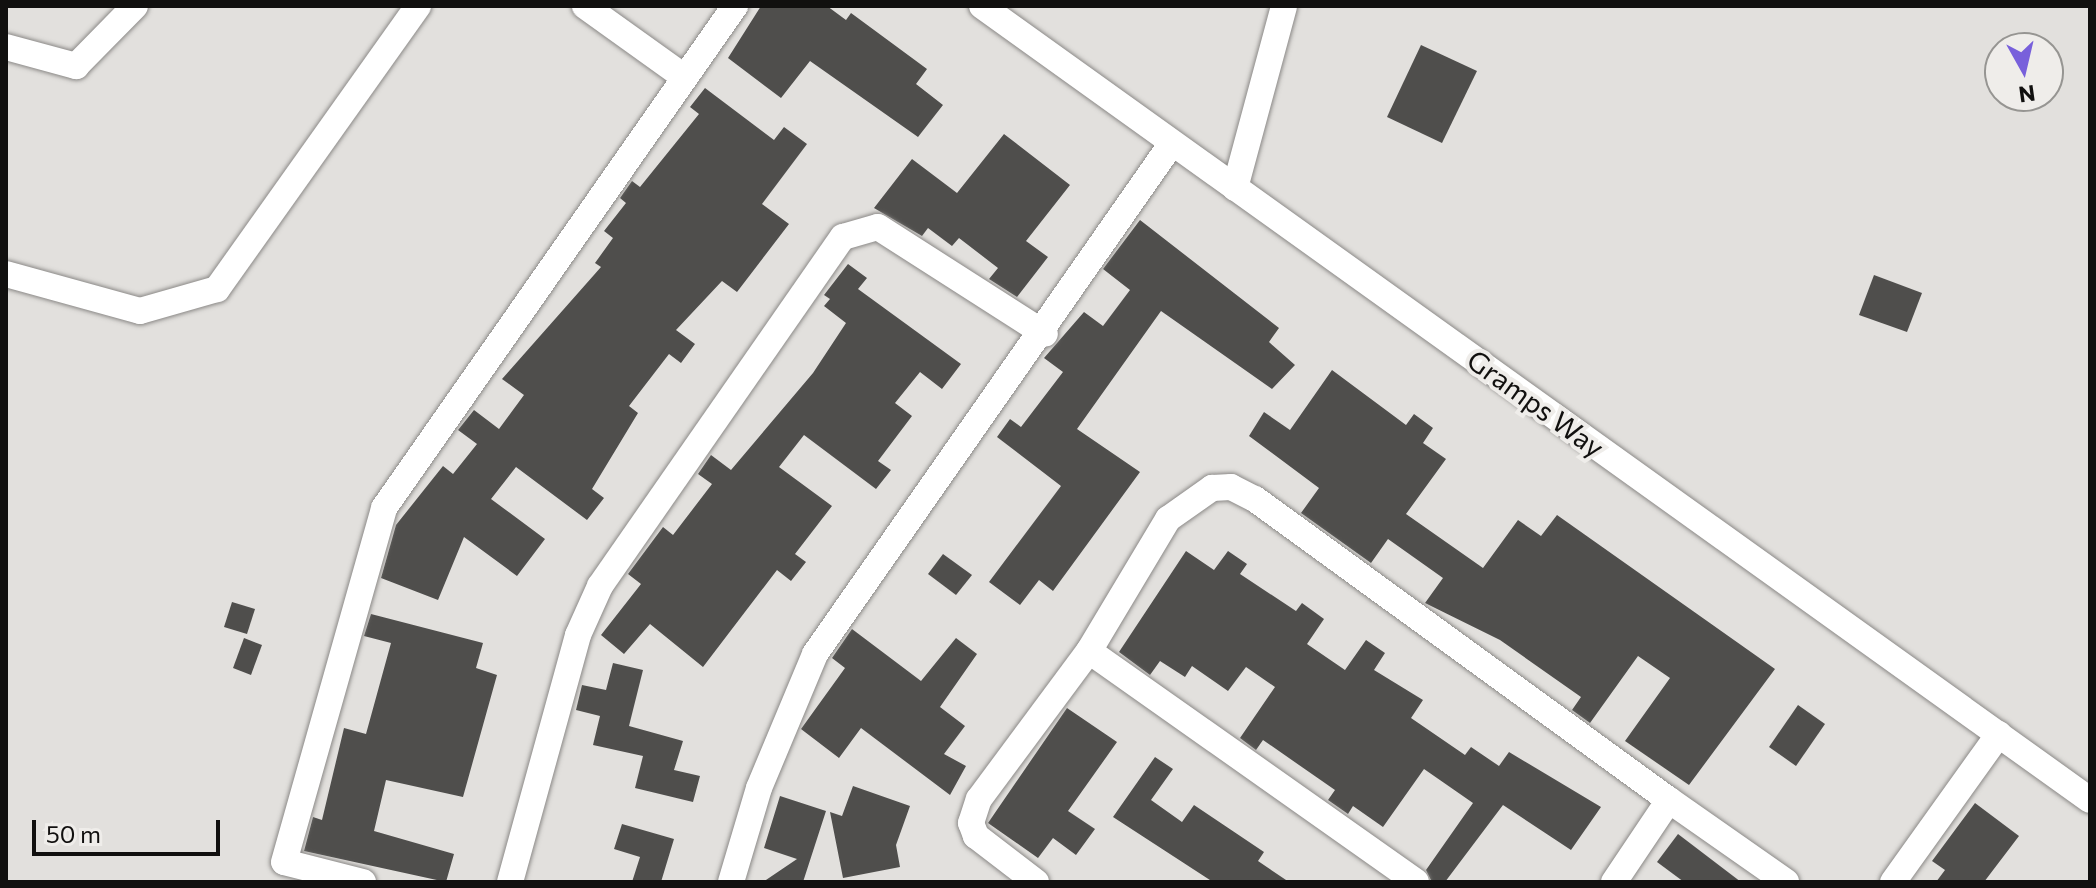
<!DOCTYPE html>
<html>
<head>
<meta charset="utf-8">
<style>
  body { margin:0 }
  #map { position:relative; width:2096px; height:888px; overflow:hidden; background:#e2e0dd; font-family:Commissioner,sans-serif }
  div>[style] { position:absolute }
  .building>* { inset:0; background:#4f4e4c }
  .roads { filter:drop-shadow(0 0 2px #8b8987) drop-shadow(0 0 2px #8b8987) }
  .minor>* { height:26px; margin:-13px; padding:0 13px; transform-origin:13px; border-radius:13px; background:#fff }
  span { translate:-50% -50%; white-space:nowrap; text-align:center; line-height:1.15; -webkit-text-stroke:8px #efedea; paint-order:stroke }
  .street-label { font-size:28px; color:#11100f }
  .frame { position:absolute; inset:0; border:8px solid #11100f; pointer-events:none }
  .north { position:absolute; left:1984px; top:32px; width:80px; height:80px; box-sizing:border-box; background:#efedea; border:2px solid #969592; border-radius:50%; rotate:172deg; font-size:22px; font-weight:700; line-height:32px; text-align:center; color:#11100f }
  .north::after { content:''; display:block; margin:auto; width:28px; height:36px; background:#7860db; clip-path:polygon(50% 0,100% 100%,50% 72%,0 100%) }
  .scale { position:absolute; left:32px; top:820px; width:188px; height:36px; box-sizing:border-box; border:4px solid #11100f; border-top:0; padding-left:10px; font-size:24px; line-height:28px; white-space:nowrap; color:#11100f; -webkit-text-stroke:6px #efedea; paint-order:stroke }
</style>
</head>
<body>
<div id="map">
  <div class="building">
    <div style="clip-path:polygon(761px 6px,827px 6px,846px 20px,851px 13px,927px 69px,916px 84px,943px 105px,918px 137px,810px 61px,781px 98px,728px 58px)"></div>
    <div style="clip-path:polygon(1421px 45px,1477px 71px,1442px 143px,1387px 117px)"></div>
    <div style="clip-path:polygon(705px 88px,774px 140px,784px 127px,807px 144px,762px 204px,789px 224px,737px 292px,722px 281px,676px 330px,695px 344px,681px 363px,669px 354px,629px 406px,638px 413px,592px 489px,604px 498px,587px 520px,516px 467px,491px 499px,545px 539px,517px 576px,464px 537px,438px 600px,381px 578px,396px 525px,443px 466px,453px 474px,477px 444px,458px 430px,474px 410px,499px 429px,524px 395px,502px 379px,601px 267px,595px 263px,613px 238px,604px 231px,626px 203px,620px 198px,632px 181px,640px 187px,699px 114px,690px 107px)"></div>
    <div style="clip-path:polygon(1004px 134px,1070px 185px,1026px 241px,1048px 257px,1017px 297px,989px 279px,998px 268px,959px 238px,952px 246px,928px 228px,922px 236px,874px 208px,912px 159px,957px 193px)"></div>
    <div style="clip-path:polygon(1140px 220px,1279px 328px,1269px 342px,1295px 365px,1272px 389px,1161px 311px,1077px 429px,1140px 472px,1053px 591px,1039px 580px,1020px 605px,989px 582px,1061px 486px,997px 437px,1010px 419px,1021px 427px,1063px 372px,1044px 358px,1084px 312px,1103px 326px,1130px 290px,1103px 269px)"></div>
    <div style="clip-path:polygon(848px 264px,867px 278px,858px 289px,961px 364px,942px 389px,920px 372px,895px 403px,912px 416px,878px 461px,891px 470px,876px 489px,804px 435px,779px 467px,832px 506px,795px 554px,806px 562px,791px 581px,777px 570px,703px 667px,650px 624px,624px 654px,601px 635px,641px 584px,628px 574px,663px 527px,673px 535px,712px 484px,698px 474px,711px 455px,731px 470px,813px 373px,846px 323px,824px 306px,830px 299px,824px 295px)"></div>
    <div style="clip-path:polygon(1874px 275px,1922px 293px,1907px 332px,1859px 315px)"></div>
    <div style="clip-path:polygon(1332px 370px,1406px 425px,1414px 414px,1433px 428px,1423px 443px,1446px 459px,1406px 514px,1483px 568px,1518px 520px,1541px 536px,1557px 515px,1775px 669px,1689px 785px,1625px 741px,1670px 678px,1638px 656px,1590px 723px,1572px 710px,1581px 697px,1500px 640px,1425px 603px,1443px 578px,1388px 539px,1371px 563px,1301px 513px,1319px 488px,1249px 436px,1264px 412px,1290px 430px)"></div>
    <div style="clip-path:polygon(1186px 551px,1214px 570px,1228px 551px,1247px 564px,1240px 574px,1296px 611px,1302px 603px,1324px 619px,1307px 644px,1345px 670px,1366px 640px,1385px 653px,1374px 670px,1423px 700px,1411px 718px,1465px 755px,1471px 747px,1499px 766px,1509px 752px,1601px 807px,1571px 850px,1503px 805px,1445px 882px,1432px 882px,1426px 870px,1473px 803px,1424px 769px,1383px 827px,1353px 806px,1348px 814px,1328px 800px,1335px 790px,1263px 740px,1256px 750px,1240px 738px,1275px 687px,1246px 667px,1228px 691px,1192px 666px,1185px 677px,1160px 661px,1150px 675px,1119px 652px)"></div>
    <div style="clip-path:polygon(943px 554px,972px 575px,956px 595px,928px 574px)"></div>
    <div style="clip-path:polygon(232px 602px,255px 609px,247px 634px,224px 627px)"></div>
    <div style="clip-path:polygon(371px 614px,483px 643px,476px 668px,497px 675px,463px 797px,386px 780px,374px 831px,454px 854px,446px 882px,304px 851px,313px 817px,322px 820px,344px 728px,366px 734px,391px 643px,364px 636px)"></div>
    <div style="clip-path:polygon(852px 629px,921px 681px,956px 638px,977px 654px,940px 707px,965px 726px,944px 754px,966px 766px,950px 795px,861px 728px,839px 758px,801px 729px,845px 668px,832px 658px)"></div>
    <div style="clip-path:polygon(244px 638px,262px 645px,251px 675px,233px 668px)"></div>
    <div style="clip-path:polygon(613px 663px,643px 670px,629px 726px,683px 741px,674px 770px,700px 776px,693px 802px,635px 788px,643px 756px,593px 745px,600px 716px,576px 710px,582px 685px,606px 690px)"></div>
    <div style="clip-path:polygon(1798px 705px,1825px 724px,1796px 766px,1769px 747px)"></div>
    <div style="clip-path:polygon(1067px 708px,1117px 742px,1068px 811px,1095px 829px,1076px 855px,1053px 838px,1038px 858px,988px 823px)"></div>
    <div style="clip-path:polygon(1155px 757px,1173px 769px,1151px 800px,1182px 822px,1194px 805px,1264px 852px,1258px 861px,1289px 882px,1213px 882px,1113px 817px)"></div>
    <div style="clip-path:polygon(853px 786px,910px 806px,896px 845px,900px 867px,843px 878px,830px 812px,842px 816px)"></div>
    <div style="clip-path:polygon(780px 796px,826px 811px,803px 882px,763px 882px,797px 859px,764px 848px)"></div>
    <div style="clip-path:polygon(1975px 803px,2019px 836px,1984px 882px,1936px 882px,1945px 870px,1932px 861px)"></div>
    <div style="clip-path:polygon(622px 824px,674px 839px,661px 882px,632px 882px,640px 857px,614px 849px)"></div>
    <div style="clip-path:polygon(1678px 834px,1741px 882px,1684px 882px,1657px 862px)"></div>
  </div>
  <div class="roads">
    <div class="minor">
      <div style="left:585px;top:6px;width:122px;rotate:35.6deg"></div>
      <div style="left:982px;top:6px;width:1363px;rotate:35.63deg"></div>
      <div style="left:6px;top:47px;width:73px;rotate:15.2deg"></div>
      <div style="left:76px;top:66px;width:84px;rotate:-45.5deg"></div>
      <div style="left:1235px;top:188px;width:188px;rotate:-74.9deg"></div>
      <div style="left:6px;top:274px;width:139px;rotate:15.4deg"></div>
      <div style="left:140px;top:311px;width:80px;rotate:-15.9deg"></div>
      <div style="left:217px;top:289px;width:347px;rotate:-54.6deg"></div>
      <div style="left:1089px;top:651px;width:400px;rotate:35.2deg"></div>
      <div style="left:363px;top:882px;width:81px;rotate:-165.8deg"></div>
      <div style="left:284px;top:862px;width:368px;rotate:-74.2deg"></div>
      <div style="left:384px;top:508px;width:613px;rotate:-55.04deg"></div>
      <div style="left:510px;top:882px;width:256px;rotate:-74.6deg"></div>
      <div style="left:578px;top:635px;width:54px;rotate:-65.8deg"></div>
      <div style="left:600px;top:586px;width:425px;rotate:-55.2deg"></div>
      <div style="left:843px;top:237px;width:36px;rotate:-16deg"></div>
      <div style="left:878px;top:227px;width:198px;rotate:32.6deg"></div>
      <div style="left:731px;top:882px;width:98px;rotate:-73.4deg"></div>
      <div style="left:759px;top:788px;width:145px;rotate:-67.3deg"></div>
      <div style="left:815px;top:654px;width:623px;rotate:-55.06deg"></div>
      <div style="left:1036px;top:882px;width:76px;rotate:-142.5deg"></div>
      <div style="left:976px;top:836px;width:14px;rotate:-111deg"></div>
      <div style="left:971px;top:823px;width:25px;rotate:-72deg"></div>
      <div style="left:979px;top:799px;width:184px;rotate:-53.4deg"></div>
      <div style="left:1089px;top:651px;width:154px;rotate:-59.1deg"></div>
      <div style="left:1168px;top:519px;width:54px;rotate:-35.2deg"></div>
      <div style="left:1212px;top:488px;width:19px;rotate:-3deg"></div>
      <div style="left:1231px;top:487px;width:27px;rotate:27deg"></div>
      <div style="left:1255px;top:499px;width:512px;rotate:36.02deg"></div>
      <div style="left:1614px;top:882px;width:99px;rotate:-56.1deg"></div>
      <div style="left:1669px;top:800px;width:143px;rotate:35deg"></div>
      <div style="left:1893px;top:882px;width:182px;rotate:-54.4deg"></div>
    </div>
  </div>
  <div class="street-label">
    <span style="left:1536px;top:403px;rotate:36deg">Gramps Way</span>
  </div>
  <div class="frame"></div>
  <div class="north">N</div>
  <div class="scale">50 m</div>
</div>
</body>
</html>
